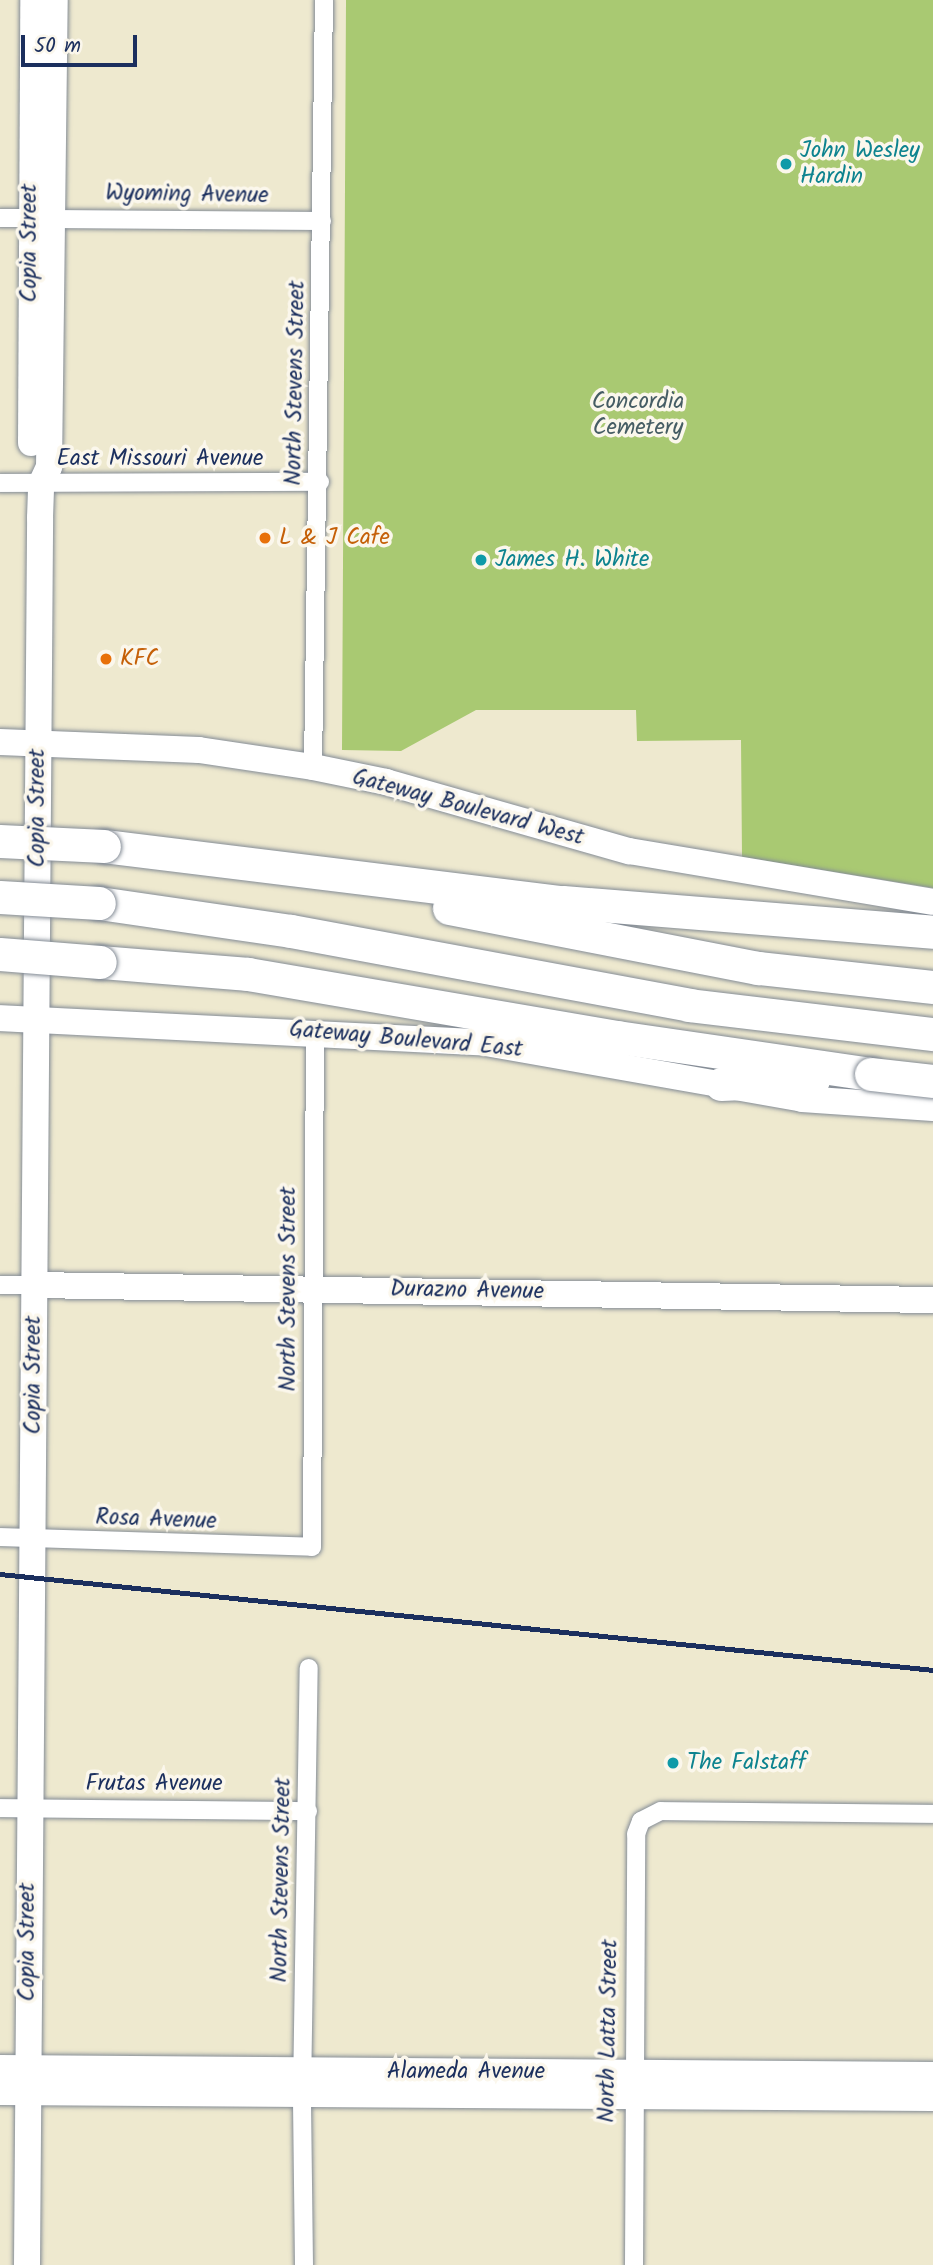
<!DOCTYPE html>
<html>
<head>
<meta charset="utf-8">
<style>
  body { margin:0 }
  #map { position:relative; width:933px; height:2265px; overflow:hidden; background:#eee9cf; font-family:Kalam,sans-serif }
  div>[style] { position:absolute }
  .green>* { inset:0; background:#a9c972 }
  .roads { filter:drop-shadow(0 0 2px #848c96) drop-shadow(0 0 2px #848c96) }
  .street>* { height:18px; margin:-9px; padding:0 9px; transform-origin:9px; border-radius:9px; background:#fff }
  .secondary>* { height:26px; margin:-13px; padding:0 13px; transform-origin:13px; border-radius:13px; background:#fff }
  .highway>* { height:33px; margin:-16.5px; padding:0 16.5px; transform-origin:16.5px; border-radius:16.5px; background:#fff }
  .rail>* { height:4.5px; margin:-2.25px; padding:0 2.25px; transform-origin:2.25px; border-radius:2.25px; background:#1b2f5e }
  .bridges { filter:drop-shadow(0 0 2px #848c96) drop-shadow(0 0 2px #848c96) }
  .highway-bridge>* { height:33px; margin:-16.5px; padding:0 16.5px; transform-origin:16.5px; border-radius:16.5px; background:#fff }
  .dots>* { width:19px; height:19px; translate:-50% -50%; box-sizing:border-box; border:4px solid #fbf7ec; border-radius:50% }
  span { translate:-50% -50%; white-space:nowrap; text-align:center; line-height:1.15; -webkit-text-stroke:7px #fbf7ec; paint-order:stroke }
  .culture-label { font-size:23px; color:#0d838f }
  .left { translate:0 -50%; text-align:left }
  .street-label { font-size:23px; color:#1b2f5e }
  .park-label { font-size:23px; color:#465d64 }
  .food-label { font-size:23px; color:#c56008 }
  .scale { position:absolute; left:21px; top:35px; width:116px; height:32px; box-sizing:border-box; border:4px solid #1b2f5e; border-top:0; padding-left:9px; font-size:21px; line-height:24px; white-space:nowrap; color:#1b2f5e; -webkit-text-stroke:5px #fbf7ec; paint-order:stroke }
</style>
</head>
<body>
<div id="map">
  <div class="green">
    <div style="clip-path:polygon(346px 0,933px 0,933px 888px,742px 857px,741px 740px,637px 741px,636px 710px,476px 710px,401px 751px,342px 750px)"></div>
  </div>
  <div class="roads">
    <div class="street">
      <div style="left:0;top:218px;width:30px"></div>
      <div style="left:51px;top:219px;width:271px;rotate:0.4deg"></div>
      <div style="left:0;top:483px;width:320px;rotate:-0.2deg"></div>
      <div style="left:313px;top:767px;width:767px;rotate:-89.18deg"></div>
      <div style="left:0;top:1285px;width:34px"></div>
      <div style="left:0;top:1537px;width:312px;rotate:1.8deg"></div>
      <div style="left:312px;top:1547px;width:516px;rotate:-89.67deg"></div>
      <div style="left:0;top:1808px;width:308px;rotate:0.6deg"></div>
      <div style="left:304px;top:2265px;width:172px;rotate:-90.7deg"></div>
      <div style="left:302px;top:2093px;width:425px;rotate:-89.1deg"></div>
      <div style="left:634px;top:2265px;width:431px;rotate:-89.7deg"></div>
      <div style="left:636px;top:1834px;width:14px;rotate:-69deg"></div>
      <div style="left:641px;top:1821px;width:22px;rotate:-27deg"></div>
      <div style="left:661px;top:1811px;width:272px;rotate:0.6deg"></div>
    </div>
    <div class="secondary">
      <div style="left:31px;top:443px;width:443px;rotate:-89.7deg"></div>
      <div style="left:0;top:742px;width:199px;rotate:2.3deg"></div>
      <div style="left:199px;top:750px;width:115px;rotate:8.5deg"></div>
      <div style="left:313px;top:767px;width:75px;rotate:11.6deg"></div>
      <div style="left:386px;top:782px;width:253px;rotate:15.9deg"></div>
      <div style="left:629px;top:851px;width:308px;rotate:9.5deg"></div>
      <div style="left:0;top:1018px;width:481px;rotate:2.9deg"></div>
      <div style="left:480px;top:1042px;width:327px;rotate:10deg"></div>
      <div style="left:802px;top:1099px;width:131px;rotate:3.9deg"></div>
      <div style="left:34px;top:1285px;width:899px;rotate:0.96deg"></div>
      <div style="left:0;top:2068px;width:933px;rotate:0.43deg"></div>
      <div style="left:0;top:2092px;width:933px;rotate:0.37deg"></div>
      <div style="left:27px;top:2265px;width:1747px;rotate:-89.57deg"></div>
      <div style="left:40px;top:518px;width:34px;rotate:-88deg"></div>
      <div style="left:41px;top:484px;width:19px;rotate:-65deg"></div>
      <div style="left:49px;top:467px;width:467px;rotate:-89.3deg"></div>
    </div>
    <div class="highway">
      <div style="left:104px;top:846px;width:462px;rotate:7deg"></div>
      <div style="left:563px;top:902px;width:371px;rotate:4.6deg"></div>
      <div style="left:99px;top:903px;width:194px;rotate:8.3deg"></div>
      <div style="left:291px;top:931px;width:405px;rotate:10.5deg"></div>
      <div style="left:689px;top:1005px;width:246px;rotate:6.8deg"></div>
      <div style="left:449px;top:908px;width:315px;rotate:11deg"></div>
      <div style="left:758px;top:968px;width:176px;rotate:6.2deg"></div>
      <div style="left:100px;top:962px;width:148px;rotate:4.6deg"></div>
      <div style="left:248px;top:974px;width:374px;rotate:9.7deg"></div>
      <div style="left:617px;top:1037px;width:257px;rotate:8.3deg"></div>
      <div style="left:721px;top:1084px;width:92px;rotate:-2.5deg"></div>
    </div>
  </div>
  <div class="rail">
    <div style="left:0;top:1574px;width:938px;rotate:5.87deg"></div>
  </div>
  <div class="bridges">
    <div class="highway-bridge">
      <div style="left:0;top:841px;width:104px;rotate:2.8deg"></div>
      <div style="left:0;top:897px;width:99px;rotate:3.5deg"></div>
      <div style="left:0;top:954px;width:100px;rotate:4.6deg"></div>
      <div style="left:871px;top:1074px;width:62px;rotate:6.4deg"></div>
    </div>
  </div>
  <div class="dots">
    <div style="left:786px;top:164px;background:#0f9aa8"></div>
    <div style="left:265px;top:538px;background:#e8710a"></div>
    <div style="left:481px;top:560px;background:#0f9aa8"></div>
    <div style="left:106px;top:659px;background:#e8710a"></div>
    <div style="left:673px;top:1763px;background:#0f9aa8"></div>
  </div>
  <div class="culture-label">
    <span class="left" style="left:800px;top:164px">John Wesley<br>Hardin</span>
    <span class="left" style="left:495px;top:560px">James H. White</span>
    <span class="left" style="left:687px;top:1763px">The Falstaff</span>
  </div>
  <div class="street-label">
    <span style="left:187px;top:195px;rotate:1deg">Wyoming Avenue</span>
    <span style="left:30px;top:243px;rotate:-90deg">Copia Street</span>
    <span style="left:296px;top:383px;rotate:-89deg">North Stevens Street</span>
    <span style="left:160px;top:459px">East Missouri Avenue</span>
    <span style="left:38px;top:808px;rotate:-90deg">Copia Street</span>
    <span style="left:468px;top:808px;rotate:15deg">Gateway Boulevard West</span>
    <span style="left:406px;top:1040px;rotate:5deg">Gateway Boulevard East</span>
    <span style="left:289px;top:1289px;rotate:-90deg">North Stevens Street</span>
    <span style="left:467px;top:1291px;rotate:1deg">Durazno Avenue</span>
    <span style="left:34px;top:1375px;rotate:-90deg">Copia Street</span>
    <span style="left:156px;top:1520px;rotate:2deg">Rosa Avenue</span>
    <span style="left:154px;top:1784px">Frutas Avenue</span>
    <span style="left:282px;top:1880px;rotate:-89deg">North Stevens Street</span>
    <span style="left:28px;top:1942px;rotate:-90deg">Copia Street</span>
    <span style="left:609px;top:2031px;rotate:-89deg">North Latta Street</span>
    <span style="left:466px;top:2072px">Alameda Avenue</span>
  </div>
  <div class="park-label">
    <span style="left:638px;top:415px">Concordia<br>Cemetery</span>
  </div>
  <div class="food-label">
    <span class="left" style="left:279px;top:538px">L &amp; J Cafe</span>
    <span class="left" style="left:120px;top:659px">KFC</span>
  </div>
  <div class="scale">50 m</div>
</div>
</body>
</html>
